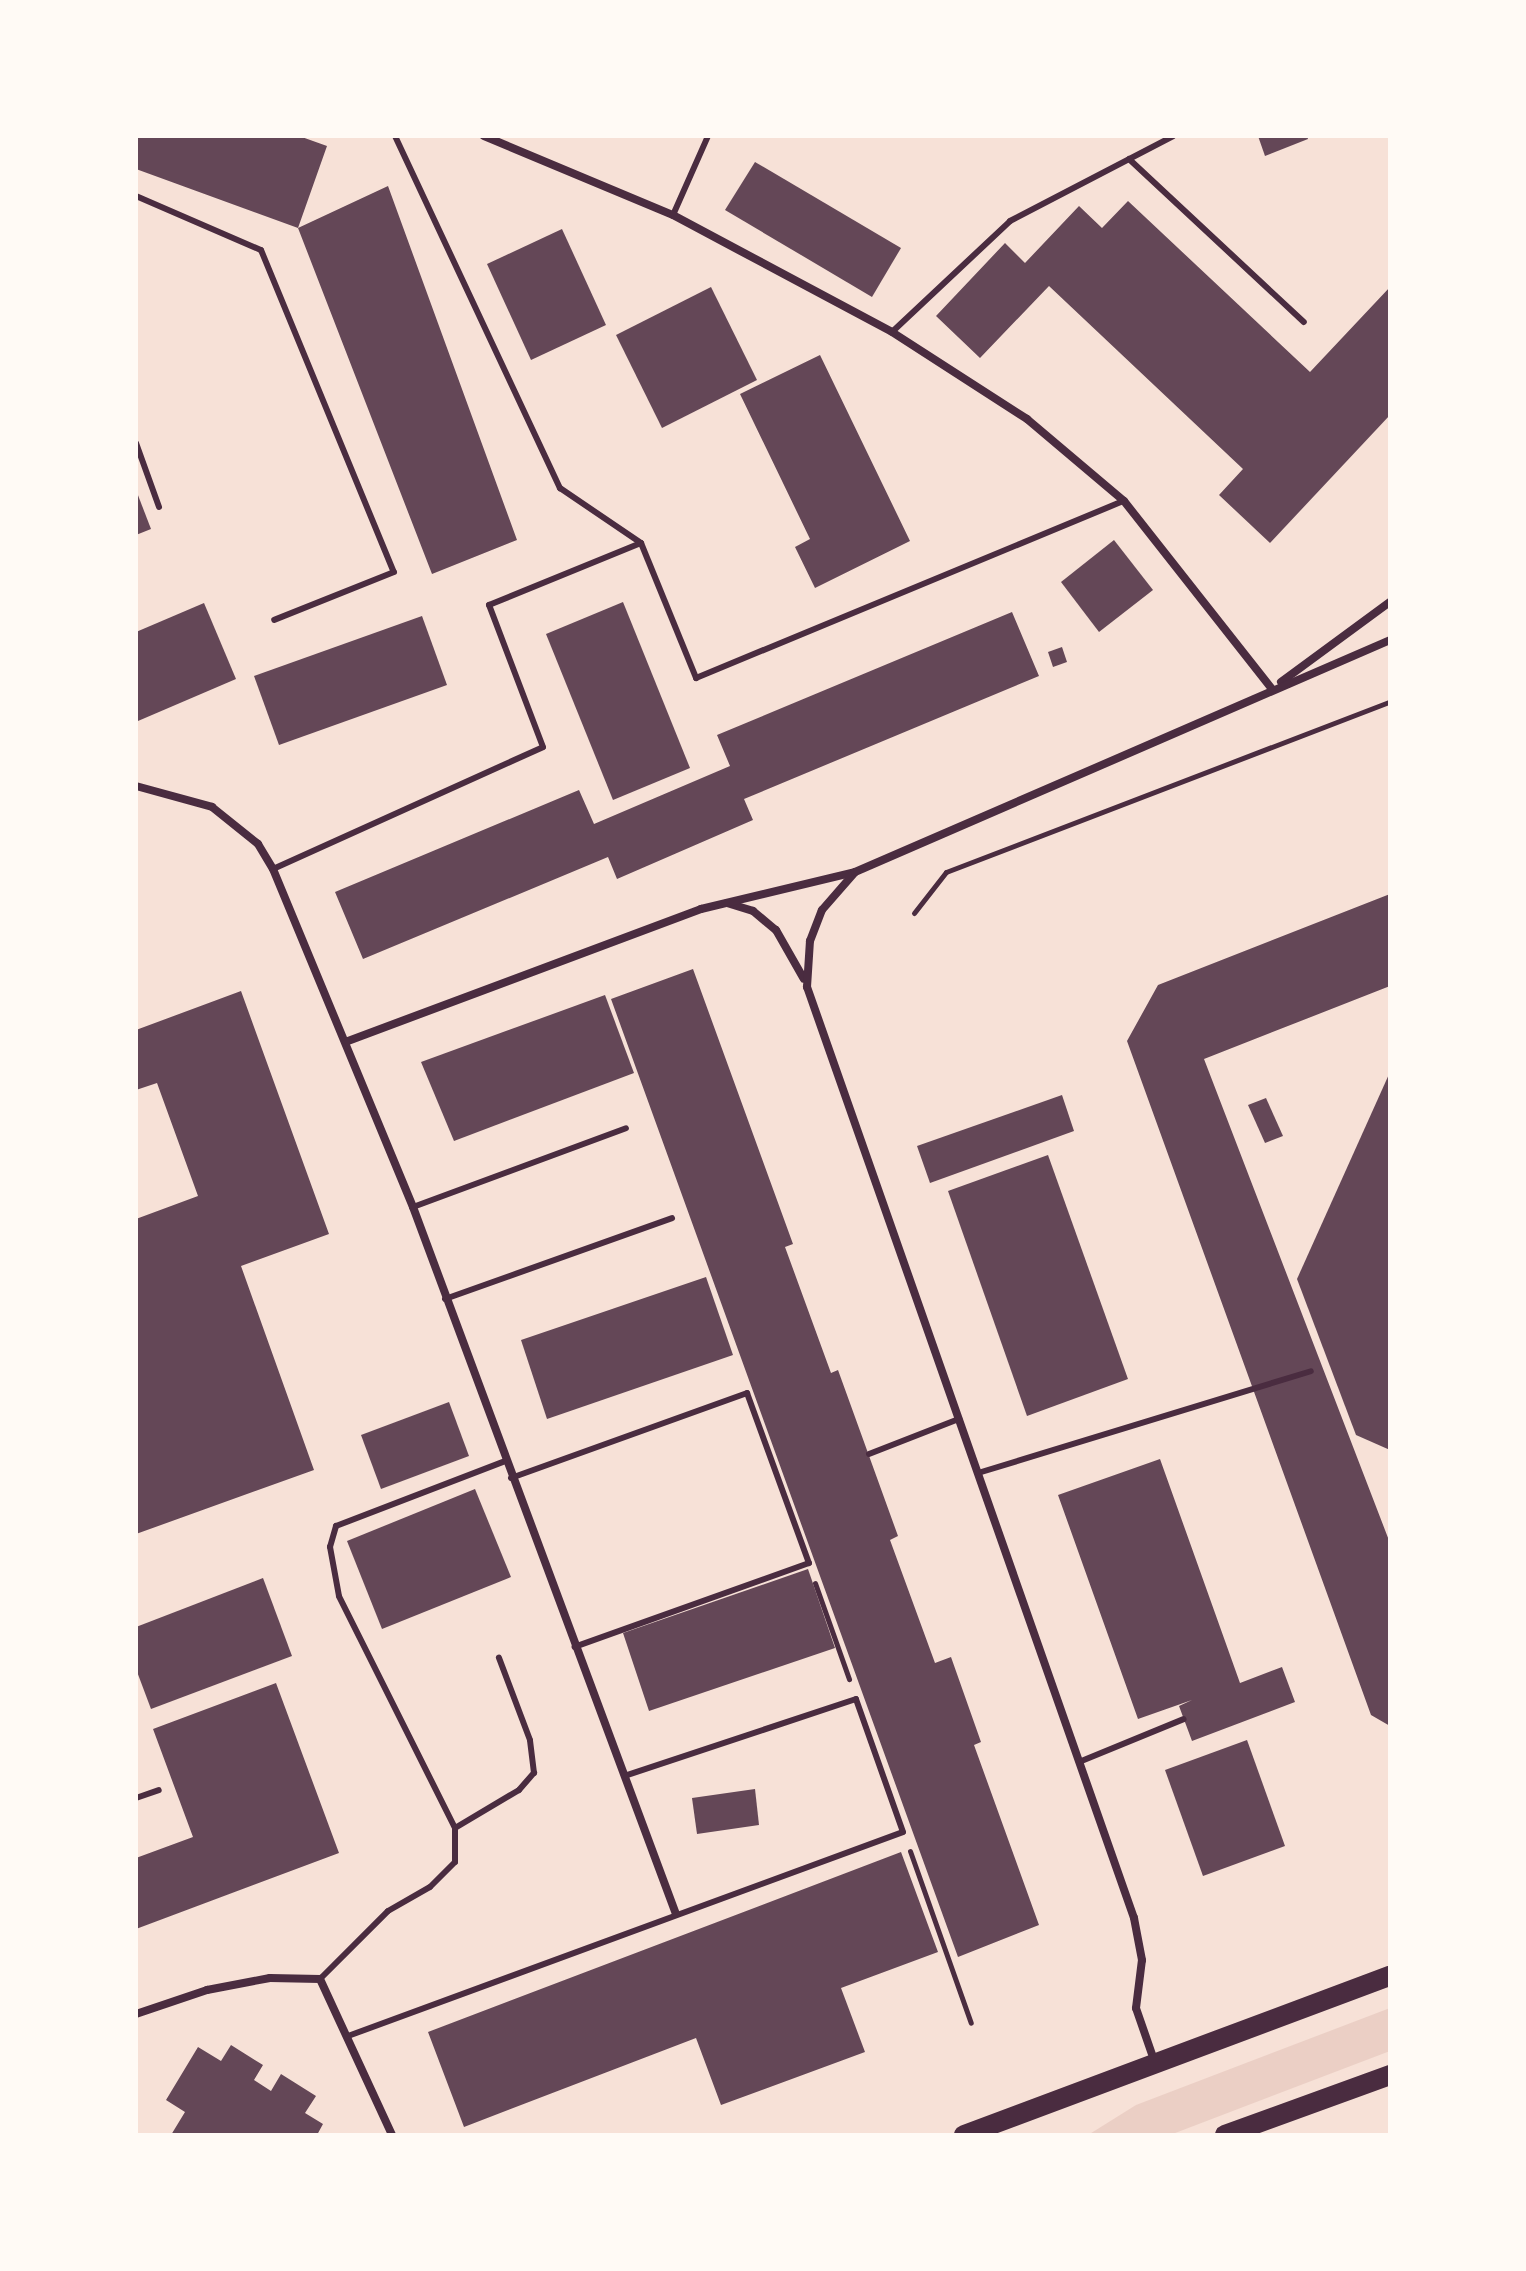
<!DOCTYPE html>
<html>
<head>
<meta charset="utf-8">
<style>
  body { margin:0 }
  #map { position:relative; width:1526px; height:2271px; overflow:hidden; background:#f7e1d7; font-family:"Golos Text",sans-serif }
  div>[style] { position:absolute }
  .green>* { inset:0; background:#ebcfc5 }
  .building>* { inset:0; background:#644757 }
  .path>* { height:5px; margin:-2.5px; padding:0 2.5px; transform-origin:2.5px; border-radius:2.5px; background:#4a2c40 }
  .service>* { height:6px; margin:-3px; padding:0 3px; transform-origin:3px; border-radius:3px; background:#4a2c40 }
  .minor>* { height:8px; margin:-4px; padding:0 4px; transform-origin:4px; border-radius:4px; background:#4a2c40 }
  .primary>* { height:20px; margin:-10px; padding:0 10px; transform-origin:10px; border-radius:10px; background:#4a2c40 }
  span { translate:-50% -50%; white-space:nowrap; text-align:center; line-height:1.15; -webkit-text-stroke:6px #fffaf5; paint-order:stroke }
  .frame { position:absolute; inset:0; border:138px solid #fffaf5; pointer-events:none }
</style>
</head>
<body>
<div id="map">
  <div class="green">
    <div style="clip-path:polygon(1390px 2008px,1390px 2051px,1170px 2135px,1088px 2135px,1136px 2105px)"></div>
  </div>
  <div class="building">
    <div style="clip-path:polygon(136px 136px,299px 136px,327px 146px,298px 228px,388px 186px,517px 540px,432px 574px,298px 228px,136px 169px)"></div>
    <div style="clip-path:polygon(1258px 136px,1307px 136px,1308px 139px,1265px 156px)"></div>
    <div style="clip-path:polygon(755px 162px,901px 248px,872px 297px,725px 210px)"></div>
    <div style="clip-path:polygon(1128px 201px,1310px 372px,1390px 287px,1390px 415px,1270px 543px,1219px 495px,1243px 469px,1049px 286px,980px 358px,936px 316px,1005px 243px,1025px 263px,1079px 206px,1102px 228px)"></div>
    <div style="clip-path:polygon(562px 229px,606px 325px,531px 360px,487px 264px)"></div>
    <div style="clip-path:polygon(711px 287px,757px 380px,662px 428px,616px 335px)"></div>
    <div style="clip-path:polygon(820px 355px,910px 541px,815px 588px,795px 547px,810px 539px,740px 394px)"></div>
    <div style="clip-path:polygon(136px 490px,151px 529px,136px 535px)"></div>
    <div style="clip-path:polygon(1114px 540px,1153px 590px,1099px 632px,1061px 582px)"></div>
    <div style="clip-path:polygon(623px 602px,690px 768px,613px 800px,546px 634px)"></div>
    <div style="clip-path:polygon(204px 603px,236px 679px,138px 721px,136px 632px)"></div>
    <div style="clip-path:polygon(1012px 612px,1039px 676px,744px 799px,753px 820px,617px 879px,608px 857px,363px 959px,335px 892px,579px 790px,594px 824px,730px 766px,717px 735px)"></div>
    <div style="clip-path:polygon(422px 616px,447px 685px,279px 745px,254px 676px)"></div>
    <div style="clip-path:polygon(1062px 647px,1067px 662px,1053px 667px,1048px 652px)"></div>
    <div style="clip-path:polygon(1390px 894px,1390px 986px,1204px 1059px,1390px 1543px,1390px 1726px,1371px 1715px,1127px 1041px,1158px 985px)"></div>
    <div style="clip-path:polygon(693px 969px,793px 1244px,785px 1247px,831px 1373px,838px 1370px,898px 1536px,890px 1540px,935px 1663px,951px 1657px,981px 1742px,974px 1745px,1039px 1925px,958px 1957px,611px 999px)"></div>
    <div style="clip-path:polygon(241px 991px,329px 1234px,241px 1266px,314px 1470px,136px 1534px,136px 1219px,198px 1196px,157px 1083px,136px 1090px,136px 1030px)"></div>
    <div style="clip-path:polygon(605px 995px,634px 1073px,454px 1141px,421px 1062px)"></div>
    <div style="clip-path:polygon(1390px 1072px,1390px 1450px,1356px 1435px,1297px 1279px)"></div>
    <div style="clip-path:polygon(1062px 1095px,1074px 1131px,930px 1183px,917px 1146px)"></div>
    <div style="clip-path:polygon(1266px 1098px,1283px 1136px,1265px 1143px,1248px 1105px)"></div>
    <div style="clip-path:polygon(1048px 1155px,1128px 1379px,1027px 1416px,948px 1191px)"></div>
    <div style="clip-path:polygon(706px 1277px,733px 1355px,547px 1419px,521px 1340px)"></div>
    <div style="clip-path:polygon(449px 1402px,469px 1456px,381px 1489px,361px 1435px)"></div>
    <div style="clip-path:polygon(1160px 1459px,1240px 1683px,1282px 1667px,1295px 1702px,1192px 1741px,1179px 1706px,1192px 1700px,1138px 1719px,1058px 1495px)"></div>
    <div style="clip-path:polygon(475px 1489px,511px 1577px,382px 1629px,347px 1541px)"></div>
    <div style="clip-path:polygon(808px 1569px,835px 1648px,649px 1711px,623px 1633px)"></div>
    <div style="clip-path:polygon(263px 1578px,292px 1656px,151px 1709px,136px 1669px,136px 1627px)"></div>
    <div style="clip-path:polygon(276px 1683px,339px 1853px,136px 1929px,136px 1858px,193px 1837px,153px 1729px)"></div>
    <div style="clip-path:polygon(1247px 1740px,1285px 1846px,1203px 1876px,1165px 1770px)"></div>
    <div style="clip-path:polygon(755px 1789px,759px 1825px,697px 1834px,692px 1798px)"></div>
    <div style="clip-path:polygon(901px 1852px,938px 1952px,841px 1988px,865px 2052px,721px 2105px,696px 2038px,464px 2127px,428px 2032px)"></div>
    <div style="clip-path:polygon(231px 2045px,263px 2065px,254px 2080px,271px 2091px,281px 2074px,316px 2096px,305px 2113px,323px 2124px,317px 2135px,171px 2135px,185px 2112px,166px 2100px,198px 2047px,221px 2061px)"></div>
  </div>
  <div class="path">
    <div style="left:914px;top:913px;width:52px;rotate:-52deg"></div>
    <div style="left:946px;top:872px;width:475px;rotate:-21deg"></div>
    <div style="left:815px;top:1583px;width:102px;rotate:70.5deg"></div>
    <div style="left:910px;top:1851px;width:182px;rotate:70.5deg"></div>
  </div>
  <div class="service">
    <div style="left:395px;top:136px;width:389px;rotate:64.9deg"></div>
    <div style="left:560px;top:488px;width:98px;rotate:34.2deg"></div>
    <div style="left:1129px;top:159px;width:239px;rotate:43deg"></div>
    <div style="left:136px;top:196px;width:136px;rotate:23.4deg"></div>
    <div style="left:261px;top:250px;width:348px;rotate:67.6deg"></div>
    <div style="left:394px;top:572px;width:129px;rotate:158.2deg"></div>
    <div style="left:673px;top:215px;width:86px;rotate:-66.1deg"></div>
    <div style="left:892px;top:332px;width:162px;rotate:-43.2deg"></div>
    <div style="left:1010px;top:221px;width:184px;rotate:-27.5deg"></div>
    <div style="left:136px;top:443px;width:68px;rotate:70.2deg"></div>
    <div style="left:273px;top:869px;width:296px;rotate:-24.3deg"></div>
    <div style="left:543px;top:747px;width:152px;rotate:-110.8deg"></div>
    <div style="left:489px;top:605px;width:164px;rotate:-22.2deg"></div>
    <div style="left:641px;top:543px;width:146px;rotate:67.8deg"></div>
    <div style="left:696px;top:678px;width:463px;rotate:-22.5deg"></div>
    <div style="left:413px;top:1207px;width:227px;rotate:-20.3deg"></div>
    <div style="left:445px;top:1299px;width:241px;rotate:-19.6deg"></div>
    <div style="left:869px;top:1454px;width:97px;rotate:-21.3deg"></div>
    <div style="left:978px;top:1473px;width:348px;rotate:-17deg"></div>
    <div style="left:511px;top:1478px;width:251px;rotate:-19.8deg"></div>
    <div style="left:747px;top:1393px;width:181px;rotate:70deg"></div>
    <div style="left:809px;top:1563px;width:249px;rotate:160.3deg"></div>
    <div style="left:1079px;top:1762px;width:113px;rotate:-22.3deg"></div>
    <div style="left:136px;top:1798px;width:24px;rotate:-19deg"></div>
    <div style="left:455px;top:1828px;width:74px;rotate:-30.7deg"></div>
    <div style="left:519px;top:1790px;width:23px;rotate:-49deg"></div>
    <div style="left:534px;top:1773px;width:33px;rotate:-97deg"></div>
    <div style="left:530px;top:1740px;width:88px;rotate:-110.7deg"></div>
    <div style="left:320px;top:1979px;width:96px;rotate:-45deg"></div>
    <div style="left:388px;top:1911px;width:48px;rotate:-29.7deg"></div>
    <div style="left:430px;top:1887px;width:35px;rotate:-45deg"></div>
    <div style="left:455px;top:1862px;width:34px;rotate:-90deg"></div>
    <div style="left:455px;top:1828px;width:259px;rotate:-116.6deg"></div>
    <div style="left:339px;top:1596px;width:50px;rotate:-100.4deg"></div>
    <div style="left:330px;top:1547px;width:22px;rotate:-74deg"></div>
    <div style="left:336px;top:1526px;width:181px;rotate:-21deg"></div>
    <div style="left:348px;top:2036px;width:591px;rotate:-20.18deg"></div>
    <div style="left:903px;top:1832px;width:141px;rotate:-109.5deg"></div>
    <div style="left:856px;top:1699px;width:243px;rotate:161.6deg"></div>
  </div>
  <div class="minor">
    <div style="left:484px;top:136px;width:205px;rotate:22.7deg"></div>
    <div style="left:673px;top:215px;width:248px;rotate:28.1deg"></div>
    <div style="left:892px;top:332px;width:161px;rotate:32.8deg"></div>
    <div style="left:1027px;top:419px;width:127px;rotate:40.2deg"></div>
    <div style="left:1124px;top:501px;width:239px;rotate:51.8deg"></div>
    <div style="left:1281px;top:682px;width:135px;rotate:-36.3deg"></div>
    <div style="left:136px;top:786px;width:79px;rotate:15.4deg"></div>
    <div style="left:212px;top:807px;width:59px;rotate:38.8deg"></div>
    <div style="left:258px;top:844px;width:29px;rotate:59deg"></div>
    <div style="left:273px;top:869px;width:366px;rotate:67.5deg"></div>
    <div style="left:413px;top:1207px;width:754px;rotate:69.6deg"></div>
    <div style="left:727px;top:903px;width:27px;rotate:17deg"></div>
    <div style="left:753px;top:911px;width:30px;rotate:40deg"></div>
    <div style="left:776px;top:930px;width:56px;rotate:60.3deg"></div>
    <div style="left:348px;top:1041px;width:377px;rotate:-20.5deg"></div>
    <div style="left:701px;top:909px;width:158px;rotate:-13.5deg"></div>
    <div style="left:136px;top:2014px;width:75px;rotate:-18.7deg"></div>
    <div style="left:207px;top:1990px;width:64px;rotate:-10.8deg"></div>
    <div style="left:270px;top:1978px;width:50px;rotate:1.1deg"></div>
    <div style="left:320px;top:1979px;width:172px;rotate:65.2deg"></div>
    <div style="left:1155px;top:2063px;width:58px;rotate:-109.1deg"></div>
    <div style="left:1136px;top:2008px;width:48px;rotate:-82.9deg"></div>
    <div style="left:1142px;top:1960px;width:43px;rotate:-100.8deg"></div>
    <div style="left:1134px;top:1918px;width:987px;rotate:-109.35deg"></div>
    <div style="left:807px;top:987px;width:46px;rotate:-86.3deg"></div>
    <div style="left:810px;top:941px;width:33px;rotate:-69deg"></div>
    <div style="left:822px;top:910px;width:50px;rotate:-49deg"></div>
    <div style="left:855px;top:872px;width:583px;rotate:-23.44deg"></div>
  </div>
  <div class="primary">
    <div style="left:964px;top:2135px;width:455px;rotate:-20.5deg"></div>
    <div style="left:1225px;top:2135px;width:176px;rotate:-20deg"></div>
  </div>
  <div class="frame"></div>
</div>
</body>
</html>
